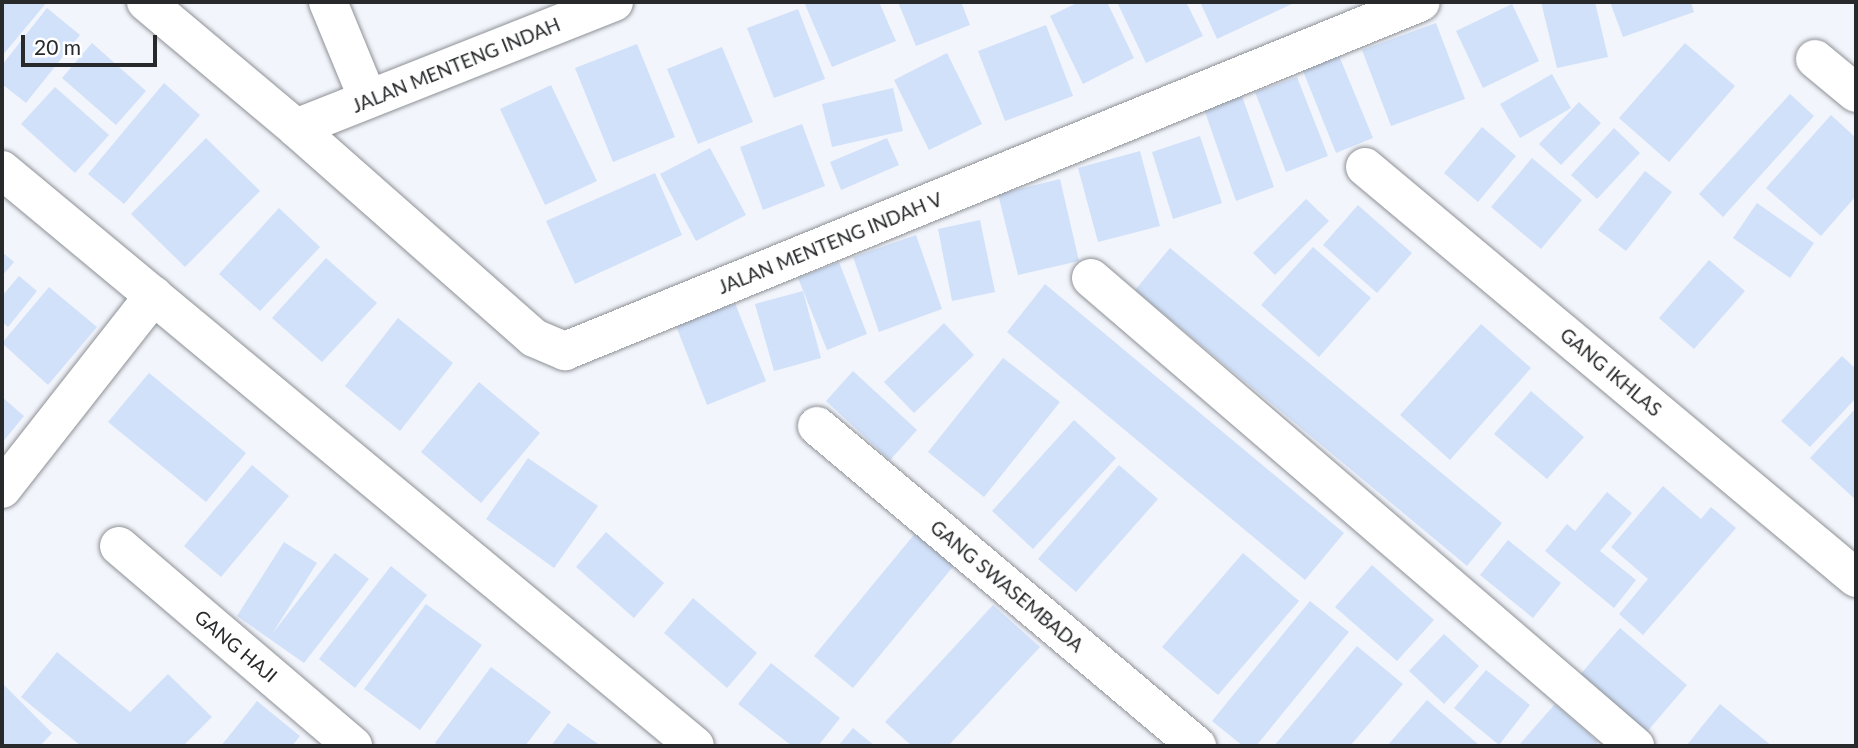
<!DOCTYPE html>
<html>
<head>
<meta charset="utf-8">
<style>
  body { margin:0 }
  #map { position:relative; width:1858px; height:748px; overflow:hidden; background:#f2f5fb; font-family:Lato,sans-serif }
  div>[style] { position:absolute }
  .building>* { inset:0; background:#d1e1fa }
  .roads { filter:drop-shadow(0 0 2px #8d9196) drop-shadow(0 0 2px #8d9196) }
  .street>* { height:38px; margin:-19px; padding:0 19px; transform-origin:19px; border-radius:19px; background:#fff }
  span { translate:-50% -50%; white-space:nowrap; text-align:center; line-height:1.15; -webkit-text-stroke:6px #fff; paint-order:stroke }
  .street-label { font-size:19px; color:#28292b }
  .frame { position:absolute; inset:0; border:4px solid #28292b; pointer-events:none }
  .scale { position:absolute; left:21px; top:35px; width:136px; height:32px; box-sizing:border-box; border:4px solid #28292b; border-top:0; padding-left:9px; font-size:21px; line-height:24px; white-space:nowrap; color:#28292b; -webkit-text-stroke:5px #fff; paint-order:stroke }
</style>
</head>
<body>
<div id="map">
  <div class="building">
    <div style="clip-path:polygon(2px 2px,47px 2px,2px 56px)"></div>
    <div style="clip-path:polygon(804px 2px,879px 2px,896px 41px,832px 67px)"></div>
    <div style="clip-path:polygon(898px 2px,961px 2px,970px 25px,916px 46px)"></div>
    <div style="clip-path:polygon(1079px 2px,1107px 2px,1134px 58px,1083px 84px,1050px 16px)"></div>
    <div style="clip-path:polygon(1117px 2px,1186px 2px,1203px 36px,1146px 63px)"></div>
    <div style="clip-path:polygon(1200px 2px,1296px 2px,1217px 39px)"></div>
    <div style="clip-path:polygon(1541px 2px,1595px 2px,1608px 57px,1557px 68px)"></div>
    <div style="clip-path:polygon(1610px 2px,1691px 2px,1694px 12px,1623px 37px)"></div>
    <div style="clip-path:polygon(1512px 4px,1539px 61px,1483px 88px,1456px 31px)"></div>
    <div style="clip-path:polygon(47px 8px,80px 35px,26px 103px,2px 84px,2px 65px)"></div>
    <div style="clip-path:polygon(798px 9px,825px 79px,774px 98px,747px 28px)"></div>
    <div style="clip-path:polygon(1436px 23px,1465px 99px,1391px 126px,1362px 50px)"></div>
    <div style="clip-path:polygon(1046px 25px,1073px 96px,1005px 121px,978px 51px)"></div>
    <div style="clip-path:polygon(92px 43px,146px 91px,116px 125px,62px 78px)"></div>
    <div style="clip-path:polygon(1685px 43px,1735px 86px,1669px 162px,1619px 118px)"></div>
    <div style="clip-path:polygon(637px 44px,675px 137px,613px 162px,575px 68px)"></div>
    <div style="clip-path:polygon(722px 47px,753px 122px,698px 144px,667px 69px)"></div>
    <div style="clip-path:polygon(1337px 51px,1373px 138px,1336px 153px,1301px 66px)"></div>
    <div style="clip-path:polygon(947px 53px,982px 124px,929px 150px,894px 80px)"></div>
    <div style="clip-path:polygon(1552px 74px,1571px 108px,1520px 138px,1500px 104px)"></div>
    <div style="clip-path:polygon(1297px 77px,1328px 156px,1286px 172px,1255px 92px)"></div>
    <div style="clip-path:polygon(164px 83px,200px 115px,124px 204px,88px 174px)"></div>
    <div style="clip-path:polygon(551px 85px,597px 181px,545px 205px,500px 109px)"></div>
    <div style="clip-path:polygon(55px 87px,109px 135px,75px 173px,21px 124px)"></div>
    <div style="clip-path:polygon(893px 88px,903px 131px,832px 147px,822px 104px)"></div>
    <div style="clip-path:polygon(1790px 94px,1814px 116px,1723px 217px,1699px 194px)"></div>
    <div style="clip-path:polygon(1242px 96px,1274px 187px,1236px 201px,1204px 109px)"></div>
    <div style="clip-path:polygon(1579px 102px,1601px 123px,1561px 165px,1539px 144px)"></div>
    <div style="clip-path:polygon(1831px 115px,1856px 138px,1856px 196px,1821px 236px,1766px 188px)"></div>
    <div style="clip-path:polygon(802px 124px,825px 186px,763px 210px,740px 147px)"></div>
    <div style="clip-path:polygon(1482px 127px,1516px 156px,1478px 202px,1444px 173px)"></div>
    <div style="clip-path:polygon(1614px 128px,1640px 153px,1597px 199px,1571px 175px)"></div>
    <div style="clip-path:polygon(1200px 136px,1222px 203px,1173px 219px,1152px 152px)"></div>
    <div style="clip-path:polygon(206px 138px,260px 191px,185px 267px,131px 214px)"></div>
    <div style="clip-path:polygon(887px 138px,899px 165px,841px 190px,830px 162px)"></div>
    <div style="clip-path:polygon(710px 148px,746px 215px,696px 241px,660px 174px)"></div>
    <div style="clip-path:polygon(1140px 151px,1160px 226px,1098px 242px,1078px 168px)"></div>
    <div style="clip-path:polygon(1532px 158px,1582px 200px,1541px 249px,1491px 207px)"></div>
    <div style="clip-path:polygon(1645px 171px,1672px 192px,1626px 251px,1598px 230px)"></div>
    <div style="clip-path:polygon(655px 173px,682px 235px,575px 284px,546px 221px)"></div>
    <div style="clip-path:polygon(1060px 179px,1079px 261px,1018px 275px,998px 194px)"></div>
    <div style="clip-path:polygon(1306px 199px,1329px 221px,1275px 275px,1253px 253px)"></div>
    <div style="clip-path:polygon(1757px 203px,1814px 243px,1790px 278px,1733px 238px)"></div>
    <div style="clip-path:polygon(1358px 205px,1412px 253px,1377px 293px,1323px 245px)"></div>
    <div style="clip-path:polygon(279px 208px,320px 247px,260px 311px,219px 274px)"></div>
    <div style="clip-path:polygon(980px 220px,995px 292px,952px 301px,938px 229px)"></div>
    <div style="clip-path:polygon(916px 235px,942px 309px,879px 332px,853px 257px)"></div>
    <div style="clip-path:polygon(1313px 247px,1371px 298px,1319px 357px,1261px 305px)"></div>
    <div style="clip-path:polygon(1170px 248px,1502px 523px,1467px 566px,1135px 290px)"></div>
    <div style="clip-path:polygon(2px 252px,14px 262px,2px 276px)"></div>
    <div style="clip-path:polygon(326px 258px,377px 303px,322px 362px,272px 318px)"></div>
    <div style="clip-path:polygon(1709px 260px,1745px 291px,1694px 349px,1659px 318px)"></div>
    <div style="clip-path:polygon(839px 262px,867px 334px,827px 350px,798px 278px)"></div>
    <div style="clip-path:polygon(19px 276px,37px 291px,8px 327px,2px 322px,2px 296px)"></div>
    <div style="clip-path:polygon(1045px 284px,1344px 533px,1305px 580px,1007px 332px)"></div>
    <div style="clip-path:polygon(49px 287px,97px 327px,48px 385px,2px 343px)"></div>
    <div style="clip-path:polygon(803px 291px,821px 358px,774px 371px,755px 304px)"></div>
    <div style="clip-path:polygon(735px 303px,766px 381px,707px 405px,676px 326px)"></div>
    <div style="clip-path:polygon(398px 318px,453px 363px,400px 431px,345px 386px)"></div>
    <div style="clip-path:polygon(944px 323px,974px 355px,914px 413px,884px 382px)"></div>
    <div style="clip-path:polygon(1481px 324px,1531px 368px,1450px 460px,1400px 415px)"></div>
    <div style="clip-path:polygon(1842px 356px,1856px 369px,1856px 398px,1810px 447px,1781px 421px)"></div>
    <div style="clip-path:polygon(1003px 358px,1060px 402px,984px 497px,928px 452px)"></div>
    <div style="clip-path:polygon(853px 371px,917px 430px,890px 460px,826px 401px)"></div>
    <div style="clip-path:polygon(149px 373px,246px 453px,206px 502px,108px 422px)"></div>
    <div style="clip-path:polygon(479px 382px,540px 433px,481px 503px,421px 452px)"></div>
    <div style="clip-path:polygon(1531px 391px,1584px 437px,1547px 479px,1494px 434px)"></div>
    <div style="clip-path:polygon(2px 397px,24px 416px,2px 443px)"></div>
    <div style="clip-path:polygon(1856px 408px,1856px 500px,1810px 458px)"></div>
    <div style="clip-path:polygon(1074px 420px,1116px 458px,1033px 549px,992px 511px)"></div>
    <div style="clip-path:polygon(528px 458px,598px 506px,554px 568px,486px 519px)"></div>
    <div style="clip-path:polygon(252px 465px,289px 496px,221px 577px,184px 546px)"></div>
    <div style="clip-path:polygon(1119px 465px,1158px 499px,1076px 592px,1038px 559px)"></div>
    <div style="clip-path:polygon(1663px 486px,1701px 519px,1711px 507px,1736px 528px,1643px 635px,1619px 614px,1648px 579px,1611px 547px)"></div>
    <div style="clip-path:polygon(1607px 492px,1632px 513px,1600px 551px,1636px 580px,1614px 608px,1545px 551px,1567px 524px,1575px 531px)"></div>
    <div style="clip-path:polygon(922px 525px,961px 557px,853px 688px,814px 656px)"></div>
    <div style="clip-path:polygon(606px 532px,664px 583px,634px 618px,576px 567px)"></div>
    <div style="clip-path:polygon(1508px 540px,1561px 583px,1533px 618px,1480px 575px)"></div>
    <div style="clip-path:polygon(284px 542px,317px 563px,272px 634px,335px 553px,369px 579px,304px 663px,237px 616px)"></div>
    <div style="clip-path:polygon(1243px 553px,1299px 601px,1218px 695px,1162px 647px)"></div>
    <div style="clip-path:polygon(1372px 565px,1434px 620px,1397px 661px,1335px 607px)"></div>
    <div style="clip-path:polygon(391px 566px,427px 595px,355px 688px,319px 659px)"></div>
    <div style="clip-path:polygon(693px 598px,757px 653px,727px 688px,664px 633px)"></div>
    <div style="clip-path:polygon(1310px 601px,1349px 632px,1256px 746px,1243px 746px,1212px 721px)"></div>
    <div style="clip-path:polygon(426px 604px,482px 645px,420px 730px,364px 689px)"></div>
    <div style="clip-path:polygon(993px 605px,1040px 647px,948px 746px,912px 746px,885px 722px)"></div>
    <div style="clip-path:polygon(1620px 628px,1687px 685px,1645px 734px,1579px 676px)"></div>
    <div style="clip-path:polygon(1444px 634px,1479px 666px,1444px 704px,1409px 671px)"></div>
    <div style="clip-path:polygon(1357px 646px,1403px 684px,1350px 746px,1274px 746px)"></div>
    <div style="clip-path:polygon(57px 652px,130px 712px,168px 674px,212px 717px,183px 746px,81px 746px,21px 697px)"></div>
    <div style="clip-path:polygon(771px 663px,840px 718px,818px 746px,792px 746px,738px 704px)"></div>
    <div style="clip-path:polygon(491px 667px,551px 712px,525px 746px,439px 746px,435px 743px)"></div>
    <div style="clip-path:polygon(1486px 670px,1530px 705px,1499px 745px,1454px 708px)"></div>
    <div style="clip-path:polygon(4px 685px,52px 733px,40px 746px,2px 746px)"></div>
    <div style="clip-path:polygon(1427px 700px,1479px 745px,1478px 746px,1387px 746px)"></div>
    <div style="clip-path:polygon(257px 701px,300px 736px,292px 746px,221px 746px)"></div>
    <div style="clip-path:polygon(1555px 704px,1598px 742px,1594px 746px,1518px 746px)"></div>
    <div style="clip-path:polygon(1720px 704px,1772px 746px,1686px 746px)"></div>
    <div style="clip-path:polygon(568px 723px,601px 746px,551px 746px)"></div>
    <div style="clip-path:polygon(853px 728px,875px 746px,838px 746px)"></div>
  </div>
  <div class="roads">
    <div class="street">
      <div style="left:146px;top:2px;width:196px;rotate:40deg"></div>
      <div style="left:296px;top:128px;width:317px;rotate:41.4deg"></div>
      <div style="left:534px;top:338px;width:34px;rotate:23deg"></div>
      <div style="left:565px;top:351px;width:924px;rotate:-22.18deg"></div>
      <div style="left:328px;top:2px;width:105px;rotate:67.6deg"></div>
      <div style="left:1815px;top:59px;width:53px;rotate:39.7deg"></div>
      <div style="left:296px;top:128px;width:342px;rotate:-21.6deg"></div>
      <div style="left:1365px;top:167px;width:640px;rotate:39.93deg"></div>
      <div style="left:2px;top:170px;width:901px;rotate:39.73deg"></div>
      <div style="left:1091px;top:278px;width:718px;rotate:40.71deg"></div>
      <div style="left:817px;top:426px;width:497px;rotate:40.1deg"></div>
      <div style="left:2px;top:489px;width:246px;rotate:-51.9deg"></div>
      <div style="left:119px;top:546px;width:308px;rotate:40.5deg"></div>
    </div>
  </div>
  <div class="street-label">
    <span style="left:456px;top:65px;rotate:-22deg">JALAN MENTENG INDAH</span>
    <span style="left:830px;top:243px;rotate:-22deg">JALAN MENTENG INDAH V</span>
    <span style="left:1611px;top:372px;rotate:40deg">GANG IKHLAS</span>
    <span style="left:1007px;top:586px;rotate:40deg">GANG SWASEMBADA</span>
    <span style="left:236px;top:646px;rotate:40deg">GANG HAJI</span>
  </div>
  <div class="frame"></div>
  <div class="scale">20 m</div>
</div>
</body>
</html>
